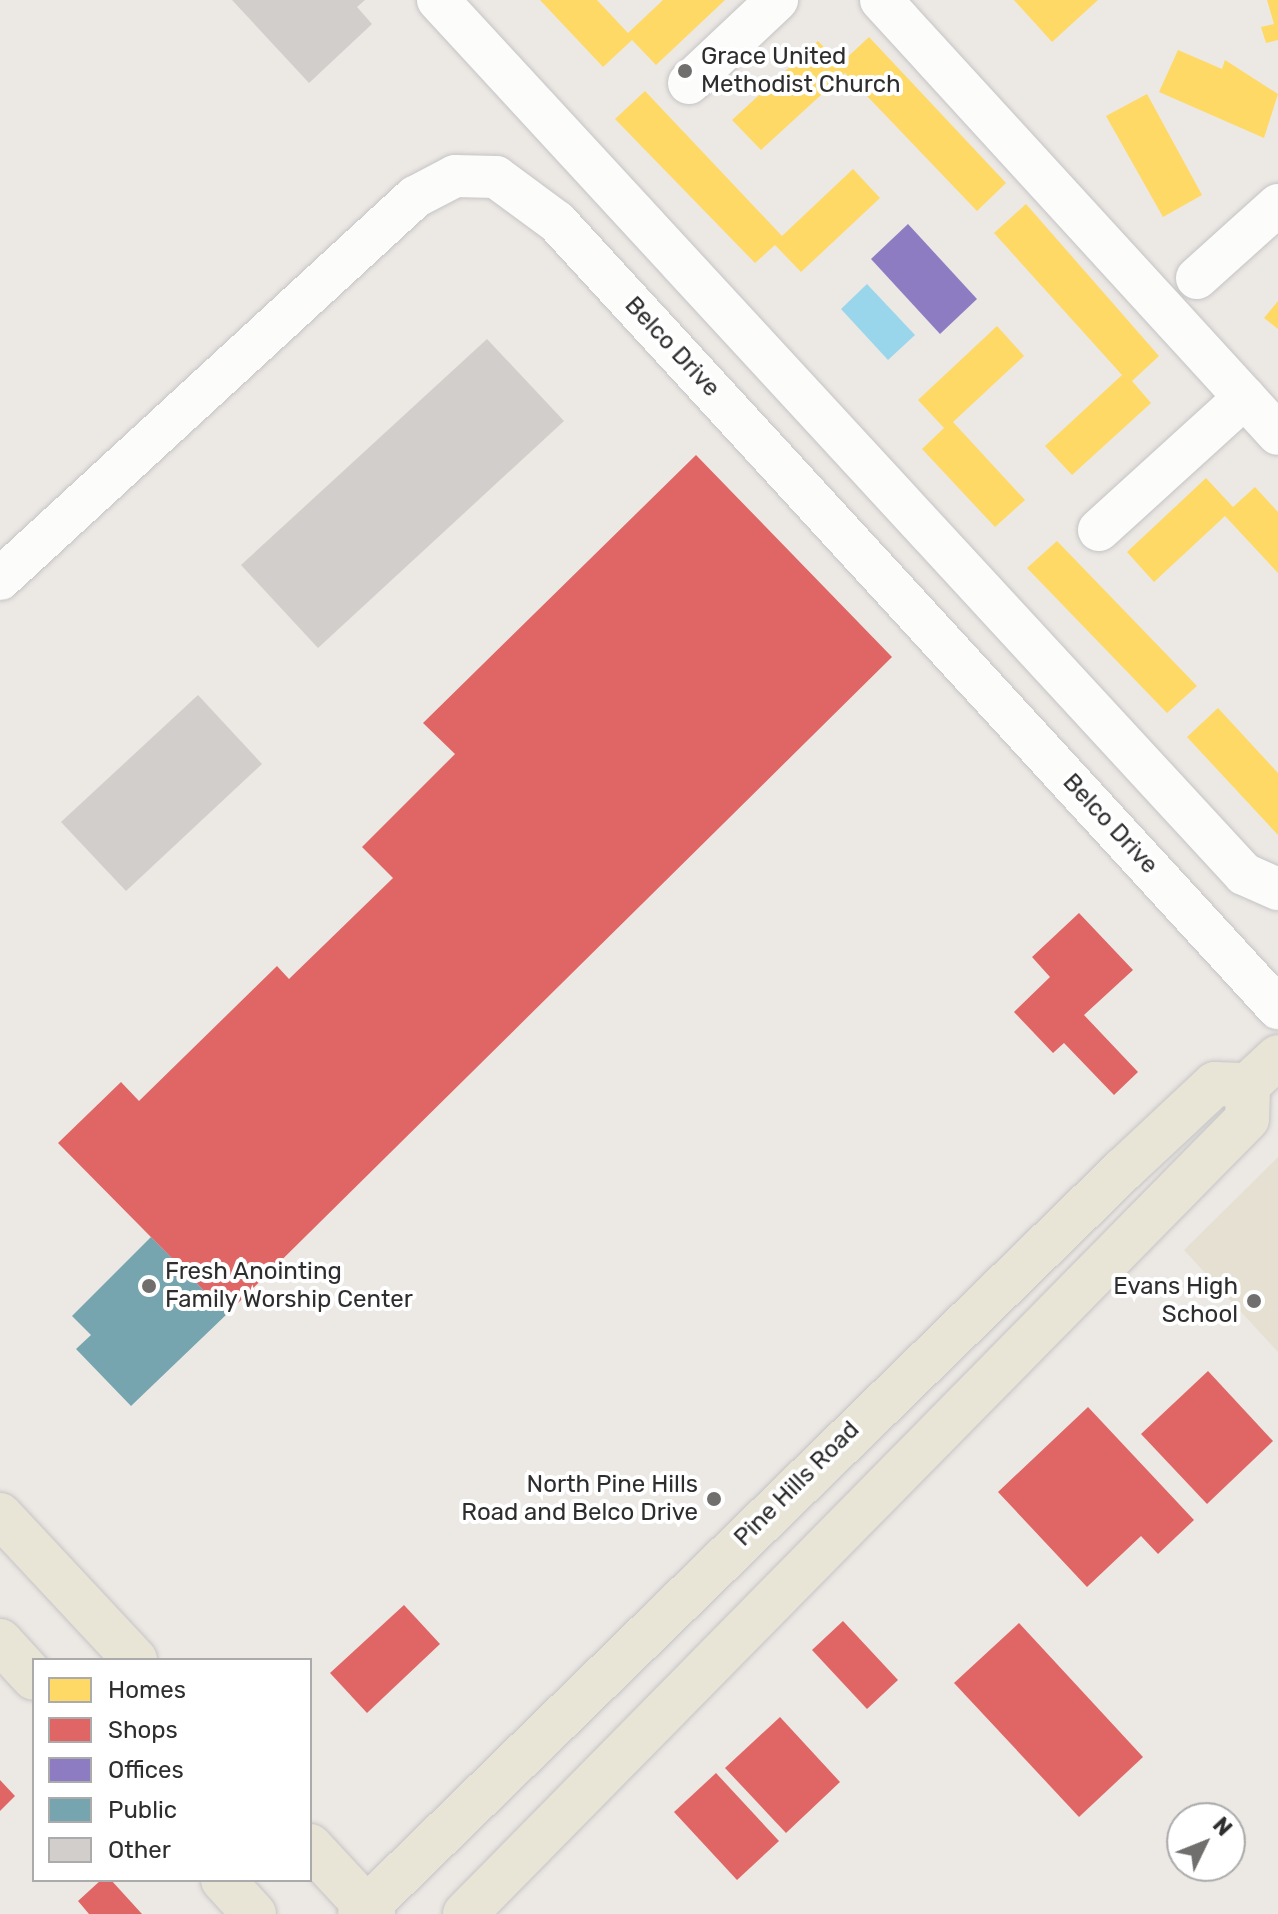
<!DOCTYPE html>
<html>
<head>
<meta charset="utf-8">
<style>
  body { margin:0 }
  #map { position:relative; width:1278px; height:1914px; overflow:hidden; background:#ece8e4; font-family:Rubik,sans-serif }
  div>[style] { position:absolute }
  .education>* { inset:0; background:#e6e0d3 }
  .water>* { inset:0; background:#99d6ec }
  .homes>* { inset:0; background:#ffd966 }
  .shops>* { inset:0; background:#e06666 }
  .offices>* { inset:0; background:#8e7cc3 }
  .public>* { inset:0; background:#76a5af }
  .building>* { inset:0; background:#d1cecb }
  .roads { filter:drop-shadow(0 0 2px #c5c4c5) drop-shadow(0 0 2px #c5c4c5) }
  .minor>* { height:42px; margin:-21px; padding:0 21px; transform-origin:21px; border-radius:21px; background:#fcfcfb }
  .major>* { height:44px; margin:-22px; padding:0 22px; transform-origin:22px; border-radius:22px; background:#e8e4d6 }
  .dots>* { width:22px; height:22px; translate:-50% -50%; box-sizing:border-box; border:4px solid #fff; border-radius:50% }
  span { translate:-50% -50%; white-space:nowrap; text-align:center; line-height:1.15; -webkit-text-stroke:8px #fff; paint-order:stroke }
  .poi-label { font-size:24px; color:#2e2e2e }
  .left { translate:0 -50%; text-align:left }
  .right { translate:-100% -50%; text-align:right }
  .street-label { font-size:24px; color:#2e2e2e }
  .legend { position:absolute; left:32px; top:1658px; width:280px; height:224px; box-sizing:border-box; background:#fff; border:2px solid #ababab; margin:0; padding:10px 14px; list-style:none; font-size:24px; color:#2e2e2e }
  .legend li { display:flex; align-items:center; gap:16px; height:40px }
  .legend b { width:40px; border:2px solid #ababab }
  .north { position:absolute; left:1166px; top:1802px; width:80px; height:80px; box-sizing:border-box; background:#fff; border:2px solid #ababab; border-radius:50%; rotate:47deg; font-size:22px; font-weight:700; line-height:32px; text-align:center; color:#2e2e2e }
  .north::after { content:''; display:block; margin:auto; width:28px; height:36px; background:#706f6e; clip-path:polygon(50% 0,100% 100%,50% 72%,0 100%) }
</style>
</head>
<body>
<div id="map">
  <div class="education">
    <div style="clip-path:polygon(1278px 1157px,1278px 1352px,1184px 1250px)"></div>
  </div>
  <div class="water">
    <div style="clip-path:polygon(867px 284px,915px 335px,888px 360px,841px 309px)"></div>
  </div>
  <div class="homes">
    <div style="clip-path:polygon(540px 0,597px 0,628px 33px,663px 0,725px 0,656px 65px,632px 40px,603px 67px)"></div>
    <div style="clip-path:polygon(1014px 0,1098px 0,1052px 42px)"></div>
    <div style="clip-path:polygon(1267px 0,1278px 0,1278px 40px,1266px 43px,1261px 27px,1274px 24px)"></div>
    <div style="clip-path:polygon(869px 37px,1006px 183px,977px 211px,845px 73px,761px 150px,732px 120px,818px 41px,840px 64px)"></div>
    <div style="clip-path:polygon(1178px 50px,1222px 69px,1225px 60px,1278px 94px,1264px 138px,1159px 92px)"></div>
    <div style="clip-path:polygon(645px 91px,782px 236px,853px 169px,880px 198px,801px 272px,775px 245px,755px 263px,615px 119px)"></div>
    <div style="clip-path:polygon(1147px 94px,1202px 195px,1163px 217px,1106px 116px)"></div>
    <div style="clip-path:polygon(1026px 204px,1159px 356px,1132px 381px,1151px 403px,1072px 475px,1045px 446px,1122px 375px,994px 233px)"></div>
    <div style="clip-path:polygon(1278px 301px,1278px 329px,1264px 318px)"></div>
    <div style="clip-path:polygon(997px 326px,1024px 356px,953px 422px,1025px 500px,995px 527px,922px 449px,944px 428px,918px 400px)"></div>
    <div style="clip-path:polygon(1206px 478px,1233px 507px,1255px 487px,1278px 512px,1278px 573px,1225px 516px,1154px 582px,1127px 552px)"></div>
    <div style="clip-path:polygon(1057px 541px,1197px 686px,1167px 713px,1027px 568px)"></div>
    <div style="clip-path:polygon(1218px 708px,1278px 773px,1278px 835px,1187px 737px)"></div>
  </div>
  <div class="shops">
    <div style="clip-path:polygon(696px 455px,892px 657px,227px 1314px,58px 1143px,121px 1082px,139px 1101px,277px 966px,289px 979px,393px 878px,362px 847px,455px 754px,423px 723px)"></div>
    <div style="clip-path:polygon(1079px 913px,1133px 970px,1084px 1015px,1138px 1072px,1114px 1095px,1064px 1043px,1053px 1053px,1014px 1012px,1050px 977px,1032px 957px)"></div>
    <div style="clip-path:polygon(1208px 1371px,1273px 1441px,1207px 1504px,1141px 1434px)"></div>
    <div style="clip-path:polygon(1088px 1407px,1194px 1520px,1158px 1554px,1141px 1536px,1087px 1587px,998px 1492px)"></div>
    <div style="clip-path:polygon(404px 1605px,440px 1644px,367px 1713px,330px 1673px)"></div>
    <div style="clip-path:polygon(843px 1621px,898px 1680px,867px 1709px,812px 1650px)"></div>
    <div style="clip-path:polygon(1019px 1623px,1143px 1757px,1079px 1817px,954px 1683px)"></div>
    <div style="clip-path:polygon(780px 1717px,840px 1782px,786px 1833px,725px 1768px)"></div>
    <div style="clip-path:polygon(716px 1773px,779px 1841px,737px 1880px,674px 1812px)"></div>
    <div style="clip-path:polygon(0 1780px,15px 1796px,0 1811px)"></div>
    <div style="clip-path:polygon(101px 1880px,111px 1880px,142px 1914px,89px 1914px,78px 1901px)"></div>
  </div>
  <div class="offices">
    <div style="clip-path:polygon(908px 224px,977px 299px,940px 334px,871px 259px)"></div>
  </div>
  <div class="public">
    <div style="clip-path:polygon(151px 1237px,227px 1314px,131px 1406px,76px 1349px,91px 1335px,72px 1316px)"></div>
  </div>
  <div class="building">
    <div style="clip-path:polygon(232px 0,365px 0,357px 7px,372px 24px,309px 83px)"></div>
    <div style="clip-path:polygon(487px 339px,564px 421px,318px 648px,241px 565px)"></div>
    <div style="clip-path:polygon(198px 695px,262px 764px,126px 891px,61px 822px)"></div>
  </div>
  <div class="roads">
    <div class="minor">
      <div style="left:438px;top:0;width:1189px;rotate:47.32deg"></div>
      <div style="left:1244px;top:874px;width:37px;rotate:24deg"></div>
      <div style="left:881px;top:0;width:588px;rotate:47.55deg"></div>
      <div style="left:689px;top:83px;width:121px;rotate:-43.3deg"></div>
      <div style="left:1197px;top:278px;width:109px;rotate:-42deg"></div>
      <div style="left:1099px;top:530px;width:197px;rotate:-42.3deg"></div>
      <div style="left:0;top:579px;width:564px;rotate:-42.63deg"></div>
      <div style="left:415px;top:197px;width:45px;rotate:-27.7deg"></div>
      <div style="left:455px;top:176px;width:41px;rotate:1.4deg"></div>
      <div style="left:496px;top:177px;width:76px;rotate:36.4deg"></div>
      <div style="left:557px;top:222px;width:1067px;rotate:47.47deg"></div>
    </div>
    <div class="major">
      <div style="left:0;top:1515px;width:198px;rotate:47deg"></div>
      <div style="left:0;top:1641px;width:50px;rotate:47.4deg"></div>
      <div style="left:310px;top:1846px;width:93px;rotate:47.2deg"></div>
      <div style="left:223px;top:1880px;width:46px;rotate:47.6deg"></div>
      <div style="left:360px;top:1914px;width:1066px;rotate:-44.28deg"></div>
      <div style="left:1123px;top:1170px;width:126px;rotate:-43.1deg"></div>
      <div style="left:1215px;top:1084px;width:33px;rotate:2deg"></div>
      <div style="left:465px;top:1914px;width:1115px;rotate:-45.47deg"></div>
      <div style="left:1247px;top:1119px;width:34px;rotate:-88deg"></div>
      <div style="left:1248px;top:1085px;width:41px;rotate:-43deg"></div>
    </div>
  </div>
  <div class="dots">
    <div style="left:685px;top:71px;background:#706f6e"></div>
    <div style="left:149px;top:1286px;background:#706f6e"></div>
    <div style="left:1254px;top:1301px;background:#706f6e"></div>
    <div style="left:714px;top:1499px;background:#706f6e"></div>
  </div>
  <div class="poi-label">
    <span class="left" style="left:701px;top:71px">Grace United<br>Methodist Church</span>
    <span class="left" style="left:165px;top:1286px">Fresh Anointing<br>Family Worship Center</span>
    <span class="right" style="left:1238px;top:1301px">Evans High<br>School</span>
    <span class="right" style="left:698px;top:1499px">North Pine Hills<br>Road and Belco Drive</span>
  </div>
  <div class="street-label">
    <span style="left:672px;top:347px;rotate:47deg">Belco Drive</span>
    <span style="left:1110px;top:824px;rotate:47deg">Belco Drive</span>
    <span style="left:797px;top:1484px;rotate:-45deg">Pine Hills Road</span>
  </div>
  <ul class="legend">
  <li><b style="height:22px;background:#ffd966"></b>Homes</li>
  <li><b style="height:22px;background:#e06666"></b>Shops</li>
  <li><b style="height:22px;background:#8e7cc3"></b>Offices</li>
  <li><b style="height:22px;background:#76a5af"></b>Public</li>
  <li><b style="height:22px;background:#d1cecb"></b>Other</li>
  </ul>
  <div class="north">N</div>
</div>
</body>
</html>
